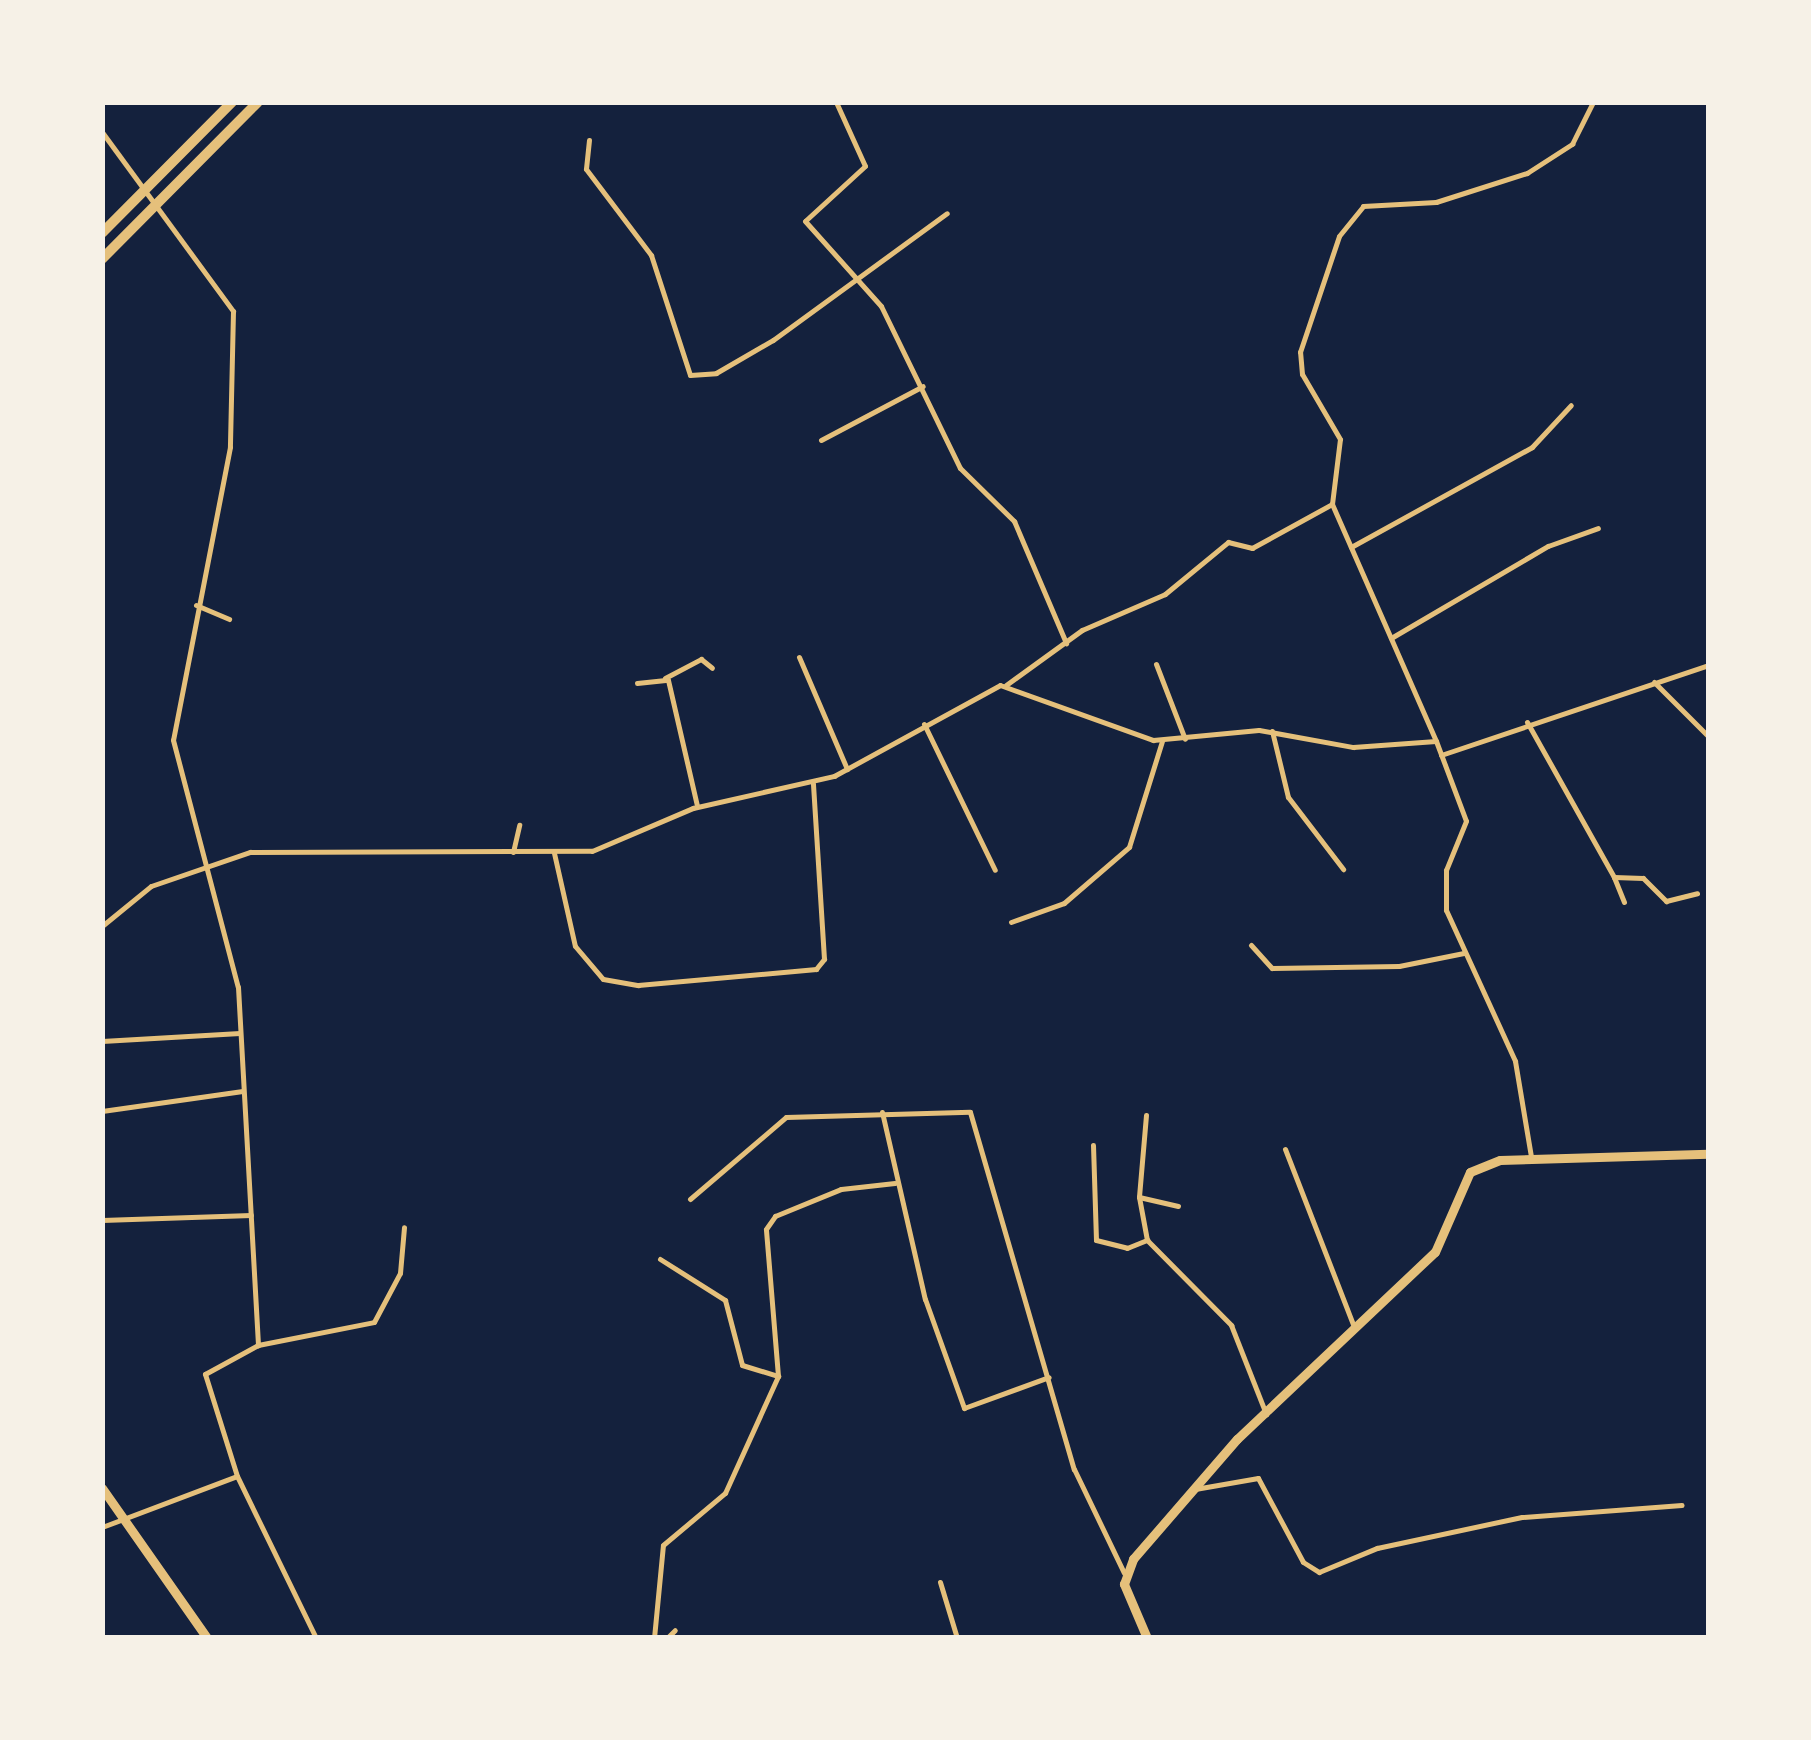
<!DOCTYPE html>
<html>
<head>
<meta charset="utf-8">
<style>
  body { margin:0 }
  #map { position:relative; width:1811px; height:1740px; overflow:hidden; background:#14213d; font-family:"Zilla Slab",serif }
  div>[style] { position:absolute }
  .minor>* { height:5px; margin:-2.5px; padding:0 2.5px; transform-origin:2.5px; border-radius:2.5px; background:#e5c07b }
  .primary>* { height:9px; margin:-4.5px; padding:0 4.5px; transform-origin:4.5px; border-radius:4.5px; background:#e5c07b }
  .motorway>* { height:10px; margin:-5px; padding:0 5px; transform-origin:5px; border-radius:5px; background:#e5c07b }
  span { translate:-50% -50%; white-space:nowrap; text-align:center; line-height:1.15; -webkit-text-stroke:9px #f6f1e7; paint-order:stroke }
  .frame { position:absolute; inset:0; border:105px solid #f6f1e7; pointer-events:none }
</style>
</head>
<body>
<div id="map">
  <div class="minor">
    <div style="left:836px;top:102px;width:70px;rotate:65.6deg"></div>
    <div style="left:865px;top:166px;width:81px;rotate:137.5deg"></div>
    <div style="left:805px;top:221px;width:114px;rotate:48.2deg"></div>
    <div style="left:881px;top:306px;width:180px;rotate:64deg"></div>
    <div style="left:960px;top:468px;width:76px;rotate:44.5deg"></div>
    <div style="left:1014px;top:521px;width:133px;rotate:66.9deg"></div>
    <div style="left:102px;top:132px;width:222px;rotate:53.8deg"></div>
    <div style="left:233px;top:311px;width:136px;rotate:91.3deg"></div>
    <div style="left:230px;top:447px;width:298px;rotate:101deg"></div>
    <div style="left:173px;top:740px;width:255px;rotate:75.3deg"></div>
    <div style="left:238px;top:987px;width:359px;rotate:86.8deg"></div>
    <div style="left:589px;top:140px;width:29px;rotate:96deg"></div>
    <div style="left:586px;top:169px;width:108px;rotate:52.9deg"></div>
    <div style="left:651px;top:255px;width:126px;rotate:72deg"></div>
    <div style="left:690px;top:375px;width:26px;rotate:-4deg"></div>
    <div style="left:716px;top:373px;width:66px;rotate:-30.1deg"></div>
    <div style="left:773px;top:340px;width:215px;rotate:-36.1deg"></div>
    <div style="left:821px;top:440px;width:115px;rotate:-27.9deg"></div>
    <div style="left:1351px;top:547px;width:207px;rotate:-28.9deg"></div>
    <div style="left:1532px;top:447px;width:57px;rotate:-47.1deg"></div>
    <div style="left:196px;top:605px;width:36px;rotate:23deg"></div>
    <div style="left:1391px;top:638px;width:182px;rotate:-30.4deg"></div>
    <div style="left:1548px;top:546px;width:53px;rotate:-19.8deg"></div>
    <div style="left:799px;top:657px;width:122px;rotate:66.8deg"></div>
    <div style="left:1156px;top:664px;width:80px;rotate:68.9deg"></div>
    <div style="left:665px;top:678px;width:41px;rotate:-27.8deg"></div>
    <div style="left:701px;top:659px;width:14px;rotate:39deg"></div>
    <div style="left:1654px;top:682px;width:76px;rotate:45deg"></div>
    <div style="left:637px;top:683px;width:31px;rotate:-6deg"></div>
    <div style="left:668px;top:680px;width:129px;rotate:77deg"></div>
    <div style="left:1006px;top:685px;width:94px;rotate:-35.9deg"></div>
    <div style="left:1082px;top:630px;width:90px;rotate:-23.4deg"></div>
    <div style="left:1165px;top:594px;width:82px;rotate:-39.5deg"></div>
    <div style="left:1228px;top:542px;width:25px;rotate:14deg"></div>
    <div style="left:1252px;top:548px;width:91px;rotate:-28.8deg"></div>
    <div style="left:1527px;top:722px;width:178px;rotate:60.7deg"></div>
    <div style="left:924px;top:724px;width:162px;rotate:64.1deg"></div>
    <div style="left:1272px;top:731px;width:68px;rotate:76.4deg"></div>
    <div style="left:1288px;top:797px;width:91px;rotate:52.6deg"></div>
    <div style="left:1436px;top:741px;width:259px;rotate:-113.7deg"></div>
    <div style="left:1332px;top:504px;width:65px;rotate:-83deg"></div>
    <div style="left:1340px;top:439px;width:75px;rotate:-120.3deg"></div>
    <div style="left:1302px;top:374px;width:22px;rotate:-95deg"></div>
    <div style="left:1300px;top:352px;width:122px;rotate:-71.4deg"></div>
    <div style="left:1339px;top:236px;width:38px;rotate:-51deg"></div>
    <div style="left:1363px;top:206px;width:73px;rotate:-3.1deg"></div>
    <div style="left:1436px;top:202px;width:96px;rotate:-17.7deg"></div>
    <div style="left:1527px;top:173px;width:54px;rotate:-32.8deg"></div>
    <div style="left:1572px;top:144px;width:47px;rotate:-63.4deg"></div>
    <div style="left:1441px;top:755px;width:282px;rotate:-18.6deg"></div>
    <div style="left:513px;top:852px;width:28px;rotate:-77deg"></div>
    <div style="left:554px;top:853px;width:95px;rotate:77.3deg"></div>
    <div style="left:575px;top:946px;width:43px;rotate:49.7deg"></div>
    <div style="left:603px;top:979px;width:36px;rotate:10deg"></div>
    <div style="left:638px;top:985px;width:179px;rotate:-5.1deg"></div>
    <div style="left:816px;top:969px;width:13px;rotate:-51deg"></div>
    <div style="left:824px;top:959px;width:176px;rotate:-93.6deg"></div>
    <div style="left:1624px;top:902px;width:27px;rotate:-112deg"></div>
    <div style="left:1614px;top:877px;width:29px;rotate:2deg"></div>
    <div style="left:1643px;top:878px;width:33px;rotate:45deg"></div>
    <div style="left:1666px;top:901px;width:32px;rotate:-14deg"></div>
    <div style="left:1011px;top:922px;width:56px;rotate:-19.7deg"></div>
    <div style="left:1064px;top:903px;width:86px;rotate:-40.7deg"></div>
    <div style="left:1129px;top:847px;width:111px;rotate:-72.7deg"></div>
    <div style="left:102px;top:926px;width:63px;rotate:-39.2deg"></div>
    <div style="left:151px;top:886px;width:105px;rotate:-19deg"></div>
    <div style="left:250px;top:852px;width:342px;rotate:-0.2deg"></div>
    <div style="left:592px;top:851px;width:110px;rotate:-23.1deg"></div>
    <div style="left:693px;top:808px;width:145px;rotate:-12.8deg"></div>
    <div style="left:834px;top:776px;width:189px;rotate:-28.7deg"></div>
    <div style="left:1000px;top:685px;width:163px;rotate:19.8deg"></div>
    <div style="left:1153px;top:740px;width:106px;rotate:-5.4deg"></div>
    <div style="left:1259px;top:730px;width:96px;rotate:10.3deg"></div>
    <div style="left:1353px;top:747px;width:83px;rotate:-4.1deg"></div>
    <div style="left:1436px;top:741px;width:85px;rotate:69.4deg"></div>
    <div style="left:1466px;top:821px;width:53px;rotate:112.2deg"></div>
    <div style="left:1446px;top:870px;width:40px;rotate:90deg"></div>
    <div style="left:1446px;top:910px;width:166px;rotate:65.4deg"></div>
    <div style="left:1515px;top:1061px;width:97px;rotate:80.5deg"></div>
    <div style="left:1251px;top:945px;width:31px;rotate:48deg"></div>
    <div style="left:1272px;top:968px;width:127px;rotate:-0.9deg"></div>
    <div style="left:1399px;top:966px;width:66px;rotate:-11.3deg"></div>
    <div style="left:102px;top:1041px;width:138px;rotate:-3.3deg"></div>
    <div style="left:102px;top:1111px;width:142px;rotate:-8.1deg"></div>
    <div style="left:882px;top:1112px;width:192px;rotate:77.1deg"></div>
    <div style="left:925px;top:1299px;width:116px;rotate:70.3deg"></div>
    <div style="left:964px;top:1408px;width:90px;rotate:-20deg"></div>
    <div style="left:1146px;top:1115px;width:82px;rotate:94.9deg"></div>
    <div style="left:1139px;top:1197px;width:44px;rotate:79.5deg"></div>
    <div style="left:1147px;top:1240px;width:120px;rotate:45.3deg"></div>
    <div style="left:1231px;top:1325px;width:96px;rotate:68.5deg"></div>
    <div style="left:1093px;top:1145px;width:95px;rotate:88.2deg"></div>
    <div style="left:1096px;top:1240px;width:32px;rotate:14deg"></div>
    <div style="left:1127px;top:1248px;width:22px;rotate:-22deg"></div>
    <div style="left:1285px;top:1149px;width:191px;rotate:68.8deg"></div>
    <div style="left:1139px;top:1197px;width:40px;rotate:13deg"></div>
    <div style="left:690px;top:1199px;width:126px;rotate:-40.5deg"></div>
    <div style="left:786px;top:1117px;width:184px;rotate:-1.6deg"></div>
    <div style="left:970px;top:1112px;width:372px;rotate:73.8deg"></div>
    <div style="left:1074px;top:1469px;width:115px;rotate:64.3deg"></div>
    <div style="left:102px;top:1220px;width:149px;rotate:-1.9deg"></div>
    <div style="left:660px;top:1259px;width:77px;rotate:32.2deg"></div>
    <div style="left:725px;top:1300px;width:67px;rotate:75.3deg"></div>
    <div style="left:742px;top:1365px;width:38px;rotate:17deg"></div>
    <div style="left:1195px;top:1489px;width:64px;rotate:-9.9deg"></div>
    <div style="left:1258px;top:1478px;width:95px;rotate:61.8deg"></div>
    <div style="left:1303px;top:1562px;width:19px;rotate:32deg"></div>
    <div style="left:1319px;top:1572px;width:63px;rotate:-22.5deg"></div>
    <div style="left:1377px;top:1548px;width:148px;rotate:-12.1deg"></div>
    <div style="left:1522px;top:1517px;width:160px;rotate:-4.3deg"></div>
    <div style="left:102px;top:1527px;width:144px;rotate:-20.7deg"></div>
    <div style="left:940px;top:1582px;width:59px;rotate:73.1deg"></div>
    <div style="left:316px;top:1638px;width:180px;rotate:-116deg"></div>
    <div style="left:237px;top:1476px;width:107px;rotate:-107.4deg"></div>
    <div style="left:205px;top:1374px;width:60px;rotate:-28.7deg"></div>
    <div style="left:258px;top:1345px;width:118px;rotate:-11.2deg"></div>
    <div style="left:374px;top:1322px;width:55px;rotate:-62deg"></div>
    <div style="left:400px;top:1273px;width:46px;rotate:-85deg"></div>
    <div style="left:654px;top:1638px;width:93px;rotate:-84.5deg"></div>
    <div style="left:663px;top:1545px;width:81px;rotate:-40deg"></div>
    <div style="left:725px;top:1493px;width:128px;rotate:-65.6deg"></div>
    <div style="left:778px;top:1376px;width:147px;rotate:-94.7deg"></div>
    <div style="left:766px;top:1229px;width:16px;rotate:-55deg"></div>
    <div style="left:775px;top:1216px;width:71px;rotate:-22.2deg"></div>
    <div style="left:841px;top:1189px;width:54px;rotate:-6.3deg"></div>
    <div style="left:667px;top:1638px;width:11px;rotate:-45deg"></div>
  </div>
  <div class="primary">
    <div style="left:102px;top:1488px;width:183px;rotate:55deg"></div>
    <div style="left:1147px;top:1638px;width:59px;rotate:-113.1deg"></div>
    <div style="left:1124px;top:1584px;width:27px;rotate:-70deg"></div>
    <div style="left:1133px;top:1559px;width:159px;rotate:-49.1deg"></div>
    <div style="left:1237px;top:1439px;width:272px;rotate:-43.4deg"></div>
    <div style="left:1435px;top:1252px;width:87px;rotate:-66.4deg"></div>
    <div style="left:1470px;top:1172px;width:32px;rotate:-22deg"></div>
    <div style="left:1500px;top:1160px;width:208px;rotate:-1.7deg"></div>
  </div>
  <div class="motorway">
    <div style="left:102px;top:233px;width:185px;rotate:-45.2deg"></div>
    <div style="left:102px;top:259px;width:221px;rotate:-45.2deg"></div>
  </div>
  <div class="frame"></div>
</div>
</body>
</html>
